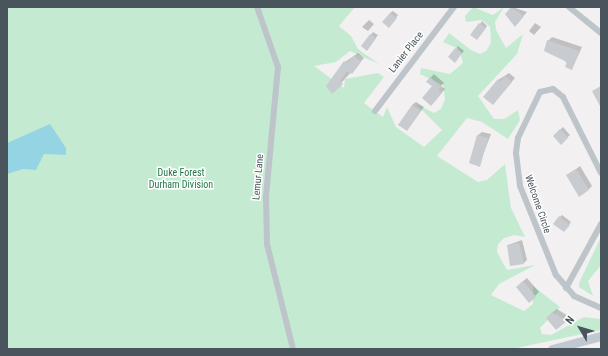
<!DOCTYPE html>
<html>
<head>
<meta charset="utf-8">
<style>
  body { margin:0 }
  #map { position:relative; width:608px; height:356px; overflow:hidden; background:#f2f0f0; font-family:"Roboto Condensed",sans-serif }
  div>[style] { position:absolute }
  .green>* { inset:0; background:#c4ebd2 }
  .water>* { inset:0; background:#95d5e3 }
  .shadow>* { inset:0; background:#0003 }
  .building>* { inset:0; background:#c8cbcf }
  .street>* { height:6px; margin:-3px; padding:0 3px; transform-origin:3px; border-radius:3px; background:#bdc5cb }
  .secondary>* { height:9px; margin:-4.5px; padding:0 4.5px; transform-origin:4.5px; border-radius:4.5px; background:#c0c9d2 }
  span { translate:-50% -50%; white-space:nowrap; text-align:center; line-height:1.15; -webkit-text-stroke:3px #fff; paint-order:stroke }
  .street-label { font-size:10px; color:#4a545c }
  .park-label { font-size:10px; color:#21774a }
  .frame { position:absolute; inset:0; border:8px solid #4a545c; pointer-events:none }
  .north { position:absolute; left:560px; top:308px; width:40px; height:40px; -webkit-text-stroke:3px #fff; paint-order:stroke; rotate:308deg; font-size:11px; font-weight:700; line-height:16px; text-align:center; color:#4a545c }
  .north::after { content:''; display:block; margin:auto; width:14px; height:18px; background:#4a545c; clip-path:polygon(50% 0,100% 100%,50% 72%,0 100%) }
</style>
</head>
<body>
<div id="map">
  <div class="green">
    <div style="clip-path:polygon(7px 7px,355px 7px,339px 26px,351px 36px,358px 49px,379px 64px,350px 51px,336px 62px,314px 66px,344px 88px,345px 79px,378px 73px,384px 77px,364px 103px,383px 117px,387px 107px,396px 127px,424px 147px,442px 130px,416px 104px,434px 113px,441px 109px,445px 99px,443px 85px,420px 74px,421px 68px,450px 74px,463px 63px,459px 49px,443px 42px,449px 33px,471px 50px,480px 54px,486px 51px,491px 43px,490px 27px,482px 20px,466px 22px,465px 16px,473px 7px,493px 15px,504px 7px,495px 22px,496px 30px,506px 48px,523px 34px,517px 54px,478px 96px,494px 119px,504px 119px,518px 110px,520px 120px,508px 139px,482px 122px,467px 118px,437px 156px,478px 182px,487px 180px,505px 164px,511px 208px,525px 237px,514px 235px,504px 238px,498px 244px,497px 252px,507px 270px,535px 265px,499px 284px,491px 295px,524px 311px,533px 304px,533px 286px,560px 307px,540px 328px,542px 334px,551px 335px,584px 317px,601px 319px,601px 330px,512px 349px,7px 349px)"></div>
    <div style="clip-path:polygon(601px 237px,601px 265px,588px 281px,593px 296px,579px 287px,579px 283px)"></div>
  </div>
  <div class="water">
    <div style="clip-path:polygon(50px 124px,66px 148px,66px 155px,44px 154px,36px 170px,23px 169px,7px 174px,7px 143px)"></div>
  </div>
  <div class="shadow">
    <div style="clip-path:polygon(512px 7px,527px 12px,515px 26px,507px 14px)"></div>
    <div style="clip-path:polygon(393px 11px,398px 15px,391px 24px,390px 13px)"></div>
    <div style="clip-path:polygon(369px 20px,374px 24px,368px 31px,362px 27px)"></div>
    <div style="clip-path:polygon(482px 21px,487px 26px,479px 36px,480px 24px)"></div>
    <div style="clip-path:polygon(535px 23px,541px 27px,534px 35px,529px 31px)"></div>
    <div style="clip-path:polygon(373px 32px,378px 35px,367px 50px,362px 46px)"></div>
    <div style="clip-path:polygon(552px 37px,582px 47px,572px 69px,548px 41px)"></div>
    <div style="clip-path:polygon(458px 46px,464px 51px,457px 59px,456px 49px)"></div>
    <div style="clip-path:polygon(358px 53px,364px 58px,332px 93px,345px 62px)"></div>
    <div style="clip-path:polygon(509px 73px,515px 78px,496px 100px,498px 80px)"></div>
    <div style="clip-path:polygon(434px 74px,444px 83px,441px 86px,445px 89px,435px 101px,433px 86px,427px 81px)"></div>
    <div style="clip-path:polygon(416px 102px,424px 107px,407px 130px,412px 105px)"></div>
    <div style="clip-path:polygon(563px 127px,570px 135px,561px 143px,554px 136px)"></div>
    <div style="clip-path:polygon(482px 132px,491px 134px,479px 165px,478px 135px)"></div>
    <div style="clip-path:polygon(580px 166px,592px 186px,588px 190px,567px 176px)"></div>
    <div style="clip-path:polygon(562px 215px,571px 222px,566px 228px,560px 217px)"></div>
    <div style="clip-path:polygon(522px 240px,527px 260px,524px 263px,508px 245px)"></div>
    <div style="clip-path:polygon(527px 278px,539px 292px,529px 302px,521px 283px)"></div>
    <div style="clip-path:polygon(557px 309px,570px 317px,566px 320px,551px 314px)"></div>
  </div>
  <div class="building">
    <div style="clip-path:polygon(511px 7px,524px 16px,515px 27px,505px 14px)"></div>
    <div style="clip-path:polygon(390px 13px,397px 18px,389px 28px,382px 22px)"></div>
    <div style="clip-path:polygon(479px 23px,486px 28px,477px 40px,470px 35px)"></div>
    <div style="clip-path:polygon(370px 34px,376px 38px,367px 51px,361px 46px)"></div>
    <div style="clip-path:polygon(547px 40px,579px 51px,572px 70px,565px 67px,567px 62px,544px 51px)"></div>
    <div style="clip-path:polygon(455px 48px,462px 53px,455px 63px,448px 57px)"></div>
    <div style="clip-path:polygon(354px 56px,361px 62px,352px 74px,347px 71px,340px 81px,343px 84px,332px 94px,326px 86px,344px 61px,347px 63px)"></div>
    <div style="clip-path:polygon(505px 76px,512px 82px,493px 105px,483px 97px,498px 79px,500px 82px)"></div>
    <div style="clip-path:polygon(430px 77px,441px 87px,438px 90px,442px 93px,431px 106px,422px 98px,432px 86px,426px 82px)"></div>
    <div style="clip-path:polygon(601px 86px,601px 108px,592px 91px)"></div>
    <div style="clip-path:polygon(412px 105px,421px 111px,407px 131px,398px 125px)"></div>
    <div style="clip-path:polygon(560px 129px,568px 138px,561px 145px,553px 136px)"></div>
    <div style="clip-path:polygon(477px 135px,488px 138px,480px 167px,469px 163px)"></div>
    <div style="clip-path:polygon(576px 169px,589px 190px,579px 197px,566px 175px)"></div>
    <div style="clip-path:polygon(559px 216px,570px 225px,564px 232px,553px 224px)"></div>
    <div style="clip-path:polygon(519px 243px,524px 264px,510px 266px,507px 245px)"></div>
    <div style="clip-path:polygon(523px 281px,536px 297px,529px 303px,516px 287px)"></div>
    <div style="clip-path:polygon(552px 312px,567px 321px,556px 330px,546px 318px)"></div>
  </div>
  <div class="street">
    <div style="left:257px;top:7px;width:64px;rotate:70.7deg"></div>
    <div style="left:278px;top:67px;width:131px;rotate:95.3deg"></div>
    <div style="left:266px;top:197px;width:47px;rotate:88.8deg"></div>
    <div style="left:267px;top:244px;width:108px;rotate:76.1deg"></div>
    <div style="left:569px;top:7px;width:41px;rotate:39.1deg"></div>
    <div style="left:375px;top:111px;width:131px;rotate:-52.8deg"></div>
    <div style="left:601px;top:173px;width:85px;rotate:-116.6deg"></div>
    <div style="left:563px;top:97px;width:13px;rotate:-141deg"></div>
    <div style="left:553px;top:89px;width:13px;rotate:167deg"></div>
    <div style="left:540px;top:92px;width:51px;rotate:115.6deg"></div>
    <div style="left:518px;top:138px;width:15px;rotate:98deg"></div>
    <div style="left:516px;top:153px;width:33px;rotate:83deg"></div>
    <div style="left:520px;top:186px;width:96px;rotate:68deg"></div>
    <div style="left:556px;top:275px;width:28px;rotate:49deg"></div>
    <div style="left:574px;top:296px;width:30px;rotate:24deg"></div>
    <div style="left:566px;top:288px;width:73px;rotate:-61.3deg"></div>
  </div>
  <div class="secondary">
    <div style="left:552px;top:349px;width:51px;rotate:-14.9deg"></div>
  </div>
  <div class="street-label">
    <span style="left:406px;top:52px;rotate:-52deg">Lanier Place</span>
    <span style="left:258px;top:177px;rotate:-85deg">Lemur Lane</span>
    <span style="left:538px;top:204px;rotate:71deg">Welcome Circle</span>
  </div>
  <div class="park-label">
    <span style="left:181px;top:178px">Duke Forest<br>Durham Division</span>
  </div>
  <div class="frame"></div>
  <div class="north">N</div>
</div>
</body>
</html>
